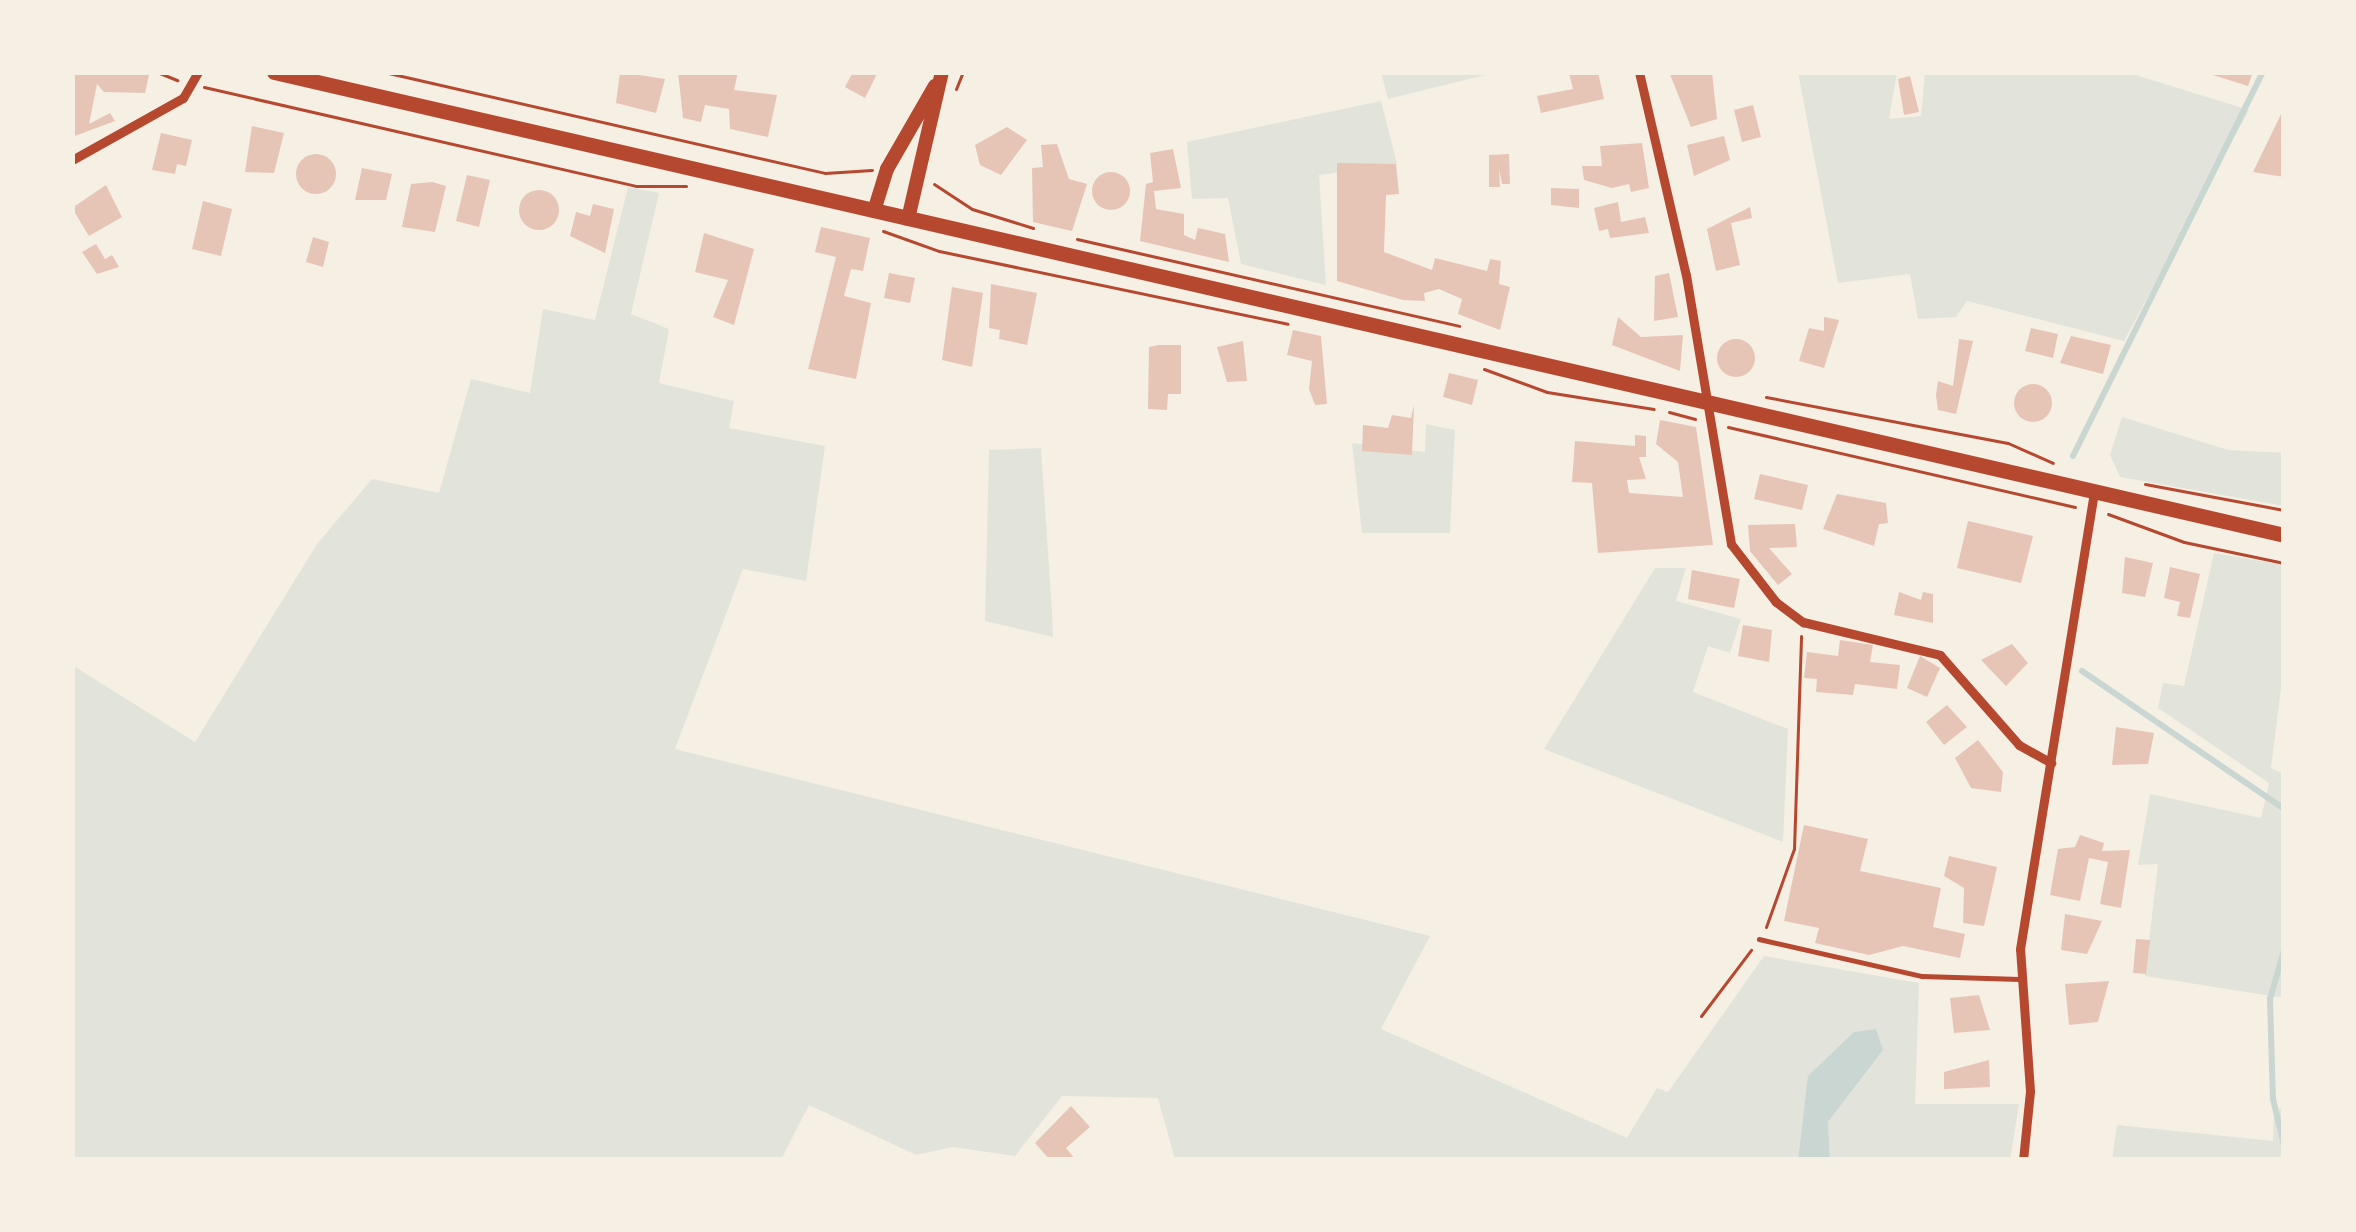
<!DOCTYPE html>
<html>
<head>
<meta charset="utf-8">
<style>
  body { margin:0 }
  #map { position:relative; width:2356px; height:1232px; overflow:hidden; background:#f6efe4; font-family:Inter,sans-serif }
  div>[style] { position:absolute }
  .green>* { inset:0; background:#e2e4dc }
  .water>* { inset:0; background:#c9d6d2 }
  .stream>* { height:6px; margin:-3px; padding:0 3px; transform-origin:3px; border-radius:3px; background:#c9d6d2 }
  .building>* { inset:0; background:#e6c5b7 }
  .round { border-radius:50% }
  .path>* { height:3px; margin:-1.5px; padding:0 1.5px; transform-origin:1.5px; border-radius:1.5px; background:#b5482f }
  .service>* { height:4.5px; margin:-2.25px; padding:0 2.25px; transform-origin:2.25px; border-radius:2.25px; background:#b5482f }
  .minor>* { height:9px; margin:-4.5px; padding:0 4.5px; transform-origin:4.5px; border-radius:4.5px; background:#b5482f }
  .secondary>* { height:14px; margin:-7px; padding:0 7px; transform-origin:7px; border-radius:7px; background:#b5482f }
  .primary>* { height:15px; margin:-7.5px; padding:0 7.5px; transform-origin:7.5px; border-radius:7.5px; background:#b5482f }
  span { translate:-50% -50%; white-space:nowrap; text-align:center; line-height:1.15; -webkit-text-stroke:12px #f6efe4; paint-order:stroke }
  .frame { position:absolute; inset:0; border:75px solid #f6efe4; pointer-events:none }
</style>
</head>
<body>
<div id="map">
  <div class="green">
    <div style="clip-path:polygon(1381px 72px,1497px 72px,1388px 99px)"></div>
    <div style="clip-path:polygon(1798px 72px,1897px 72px,1889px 119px,1921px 116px,1925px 72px,2126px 72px,2249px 110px,2124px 341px,1967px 301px,1956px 317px,1918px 319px,1910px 274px,1838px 283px)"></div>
    <div style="clip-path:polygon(1381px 101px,1397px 164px,1319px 175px,1326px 285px,1241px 264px,1228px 198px,1192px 199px,1187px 142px)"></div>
    <div style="clip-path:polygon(628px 187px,659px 193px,631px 314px,669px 329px,659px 383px,734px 401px,729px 428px,825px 446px,806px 581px,743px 569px,675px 749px,1430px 936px,1381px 1029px,1627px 1138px,1657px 1088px,1668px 1092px,1764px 956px,1919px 983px,1915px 1104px,2019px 1104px,2010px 1160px,1830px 1160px,1828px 1122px,1882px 1051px,1875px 1029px,1854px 1032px,1805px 1103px,1798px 1160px,1175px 1160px,1158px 1098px,1062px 1096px,1015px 1156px,953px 1147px,916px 1155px,809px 1105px,781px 1160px,72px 1160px,72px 665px,195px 742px,317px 544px,372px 479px,439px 493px,471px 379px,530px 393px,543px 309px,595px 320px)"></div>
    <div style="clip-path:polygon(2122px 417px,2228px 450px,2284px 453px,2284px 506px,2120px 477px,2110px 455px)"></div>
    <div style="clip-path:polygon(1426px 424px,1455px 430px,1450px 533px,1362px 533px,1352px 443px,1425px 452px)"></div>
    <div style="clip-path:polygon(1041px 448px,1052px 612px,1053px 637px,985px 621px,989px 450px)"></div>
    <div style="clip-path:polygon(2214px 553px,2284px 565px,2284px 665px,2271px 768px,2284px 774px,2284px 998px,2145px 976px,2158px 864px,2138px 865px,2150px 794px,2261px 818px,2269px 783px,2158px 708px,2163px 683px,2184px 686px)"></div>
    <div style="clip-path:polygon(1655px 568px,1686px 568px,1676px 601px,1741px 619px,1730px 653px,1708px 646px,1693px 692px,1788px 729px,1783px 842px,1544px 749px)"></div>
    <div style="clip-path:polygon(2284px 1108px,2284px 1160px,2112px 1160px,2117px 1125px,2273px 1141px,2274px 1109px)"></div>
  </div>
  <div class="water">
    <div style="clip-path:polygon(1876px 1029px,1883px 1050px,1828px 1122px,1830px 1160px,1798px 1160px,1808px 1076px,1854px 1032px)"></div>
  </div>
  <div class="stream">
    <div style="left:2073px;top:456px;width:428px;rotate:-63.7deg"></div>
    <div style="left:2082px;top:671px;width:245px;rotate:34.3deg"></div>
    <div style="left:2284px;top:950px;width:51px;rotate:105.9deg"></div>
    <div style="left:2270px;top:999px;width:100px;rotate:88.3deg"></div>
    <div style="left:2273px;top:1099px;width:47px;rotate:76.6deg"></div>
  </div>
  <div class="building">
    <div style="clip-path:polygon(72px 72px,135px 72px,149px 75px,145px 93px,104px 92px,97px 84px,89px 124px,110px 113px,115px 121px,72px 137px)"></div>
    <div style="clip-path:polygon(620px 72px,665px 79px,656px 113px,616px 103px)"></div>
    <div style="clip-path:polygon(678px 72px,738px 72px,734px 90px,777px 95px,768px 137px,730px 129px,729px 109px,705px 105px,701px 122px,683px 118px)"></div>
    <div style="clip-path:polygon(853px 72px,878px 72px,865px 98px,845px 87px)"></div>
    <div style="clip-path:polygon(1598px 72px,1604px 99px,1541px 113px,1537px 96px,1573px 89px,1569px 73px)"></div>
    <div style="clip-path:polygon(1669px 72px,1712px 72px,1717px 119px,1691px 127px)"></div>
    <div style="clip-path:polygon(2203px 72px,2253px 72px,2248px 86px)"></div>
    <div style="clip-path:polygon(1910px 76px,1919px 112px,1904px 115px,1898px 79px)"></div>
    <div style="clip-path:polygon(1753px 105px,1761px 137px,1742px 142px,1734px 110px)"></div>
    <div style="clip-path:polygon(2284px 108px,2284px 177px,2253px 172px)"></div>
    <div style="clip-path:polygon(252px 126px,284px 133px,274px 173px,245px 172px)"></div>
    <div style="clip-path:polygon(1007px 127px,1027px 140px,1001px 175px,980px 165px,975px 145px)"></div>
    <div style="clip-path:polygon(161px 133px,192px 140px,186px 166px,177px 164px,175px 174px,152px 170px)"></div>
    <div style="clip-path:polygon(1724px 136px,1730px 160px,1694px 176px,1687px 145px)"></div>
    <div style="clip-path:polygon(1642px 143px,1649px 188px,1631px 192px,1629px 184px,1612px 188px,1584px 180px,1582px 166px,1602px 166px,1600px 146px)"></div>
    <div style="clip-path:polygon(1057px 144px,1069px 179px,1087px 184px,1072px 231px,1033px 222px,1032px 168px,1043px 167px,1041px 145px)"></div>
    <div style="clip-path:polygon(1173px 149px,1181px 188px,1154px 191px,1156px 209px,1184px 214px,1184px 235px,1195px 240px,1198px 228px,1225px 234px,1229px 262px,1140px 241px,1146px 184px,1153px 182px,1150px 153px)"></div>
    <div class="round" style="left:296px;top:154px;width:40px;height:40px"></div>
    <div style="clip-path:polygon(1509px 154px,1510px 184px,1502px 184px,1499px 169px,1500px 187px,1489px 187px,1489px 155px)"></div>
    <div style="clip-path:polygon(1337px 163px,1396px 164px,1399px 194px,1386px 195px,1384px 252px,1432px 270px,1435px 258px,1487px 271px,1490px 259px,1501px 261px,1499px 284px,1510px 287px,1500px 330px,1458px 314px,1462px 299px,1439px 289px,1424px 293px,1425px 301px,1403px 300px,1337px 281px)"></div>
    <div style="clip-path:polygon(362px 168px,392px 174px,386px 200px,355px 200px)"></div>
    <div class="round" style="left:1092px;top:172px;width:38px;height:38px"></div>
    <div style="clip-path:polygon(467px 175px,490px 180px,479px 227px,456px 221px)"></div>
    <div style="clip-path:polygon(432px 182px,446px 186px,435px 232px,402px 227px,411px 184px)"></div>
    <div style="clip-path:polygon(106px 185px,122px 217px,89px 236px,72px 208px)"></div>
    <div style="clip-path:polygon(1551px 188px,1579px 189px,1579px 208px,1551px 205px)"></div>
    <div class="round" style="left:519px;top:190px;width:40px;height:40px"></div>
    <div style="clip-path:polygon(203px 201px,232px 209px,221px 256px,192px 249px)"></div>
    <div style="clip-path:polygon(1618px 202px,1621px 222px,1645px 217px,1649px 233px,1610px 238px,1608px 229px,1599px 231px,1594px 208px)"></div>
    <div style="clip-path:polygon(593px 204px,614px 209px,605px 253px,570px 236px,576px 212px,590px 216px)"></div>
    <div style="clip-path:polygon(1750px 207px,1752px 218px,1731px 223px,1740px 265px,1716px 271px,1707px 229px)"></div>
    <div style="clip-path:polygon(821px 227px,870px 238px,863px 271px,851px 269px,844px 296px,871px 303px,856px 379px,808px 369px,836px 257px,815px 252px)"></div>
    <div style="clip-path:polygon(704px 233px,754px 249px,734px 325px,713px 317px,728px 280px,695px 272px)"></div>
    <div style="clip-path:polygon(313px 237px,329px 242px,323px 267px,306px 262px)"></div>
    <div style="clip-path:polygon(96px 244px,105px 259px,112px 255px,119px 267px,97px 274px,82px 252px)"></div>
    <div style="clip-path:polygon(889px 273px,915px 278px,910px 303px,884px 298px)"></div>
    <div style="clip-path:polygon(1669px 273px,1678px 317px,1654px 321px,1655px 276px)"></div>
    <div style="clip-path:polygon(991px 284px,1037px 293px,1027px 345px,999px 339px,1000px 330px,989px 328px)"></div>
    <div style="clip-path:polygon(952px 287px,983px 293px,972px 367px,942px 360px)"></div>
    <div style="clip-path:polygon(1618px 317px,1641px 337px,1683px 335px,1680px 371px,1612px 345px)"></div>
    <div style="clip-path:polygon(1824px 317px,1839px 320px,1824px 368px,1799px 361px,1809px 328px,1824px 331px)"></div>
    <div style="clip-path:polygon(2031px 328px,2058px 334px,2053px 358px,2025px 351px)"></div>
    <div style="clip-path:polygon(1293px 330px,1321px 336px,1327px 404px,1315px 405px,1309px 389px,1312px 361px,1287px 355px)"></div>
    <div style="clip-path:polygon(2071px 336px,2111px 345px,2103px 374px,2060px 363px)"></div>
    <div class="round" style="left:1717px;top:339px;width:38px;height:38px"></div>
    <div style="clip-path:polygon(1959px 339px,1973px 341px,1956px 414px,1938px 410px,1936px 395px,1938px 381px,1953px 386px)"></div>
    <div style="clip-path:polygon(1243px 341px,1247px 381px,1227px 382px,1217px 347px)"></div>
    <div style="clip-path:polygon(1159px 345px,1181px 345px,1181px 394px,1168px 394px,1167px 410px,1148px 409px,1149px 347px)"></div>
    <div style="clip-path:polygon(1449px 373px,1478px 380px,1472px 405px,1443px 397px)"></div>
    <div class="round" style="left:2014px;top:384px;width:38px;height:38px"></div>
    <div style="clip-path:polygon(1414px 405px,1412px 455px,1362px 451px,1363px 425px,1388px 428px,1392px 415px,1411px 418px)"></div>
    <div style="clip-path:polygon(1660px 420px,1696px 427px,1713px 545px,1598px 553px,1592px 483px,1572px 482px,1575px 441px,1635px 446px,1635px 435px,1646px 436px,1646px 457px,1639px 457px,1646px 479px,1627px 480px,1629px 493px,1683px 497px,1678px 462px,1656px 444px)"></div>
    <div style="clip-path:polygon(1760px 474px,1808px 485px,1802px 510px,1754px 499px)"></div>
    <div style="clip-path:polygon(1837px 494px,1886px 503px,1888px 523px,1879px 524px,1874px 546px,1823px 529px)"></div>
    <div style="clip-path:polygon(1968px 521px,2033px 536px,2021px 583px,1957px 568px)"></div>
    <div style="clip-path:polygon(1795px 524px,1797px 547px,1769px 548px,1792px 574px,1778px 585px,1750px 551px,1748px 525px)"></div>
    <div style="clip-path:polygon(2125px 557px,2153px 563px,2145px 597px,2122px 593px)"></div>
    <div style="clip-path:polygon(2170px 567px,2200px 574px,2190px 618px,2177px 616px,2180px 602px,2164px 598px)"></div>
    <div style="clip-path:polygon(1692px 570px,1740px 579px,1734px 608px,1688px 599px)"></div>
    <div style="clip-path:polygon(1899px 592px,1921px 600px,1923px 592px,1933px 594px,1933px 623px,1894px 615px)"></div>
    <div style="clip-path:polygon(1743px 625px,1772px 630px,1769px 662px,1738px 656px)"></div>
    <div style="clip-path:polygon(1840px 640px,1873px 645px,1870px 662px,1900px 665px,1897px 689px,1855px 684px,1853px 695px,1816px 692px,1817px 679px,1804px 678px,1807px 652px,1838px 656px)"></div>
    <div style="clip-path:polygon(2012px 644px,2028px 663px,2006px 686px,1981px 660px)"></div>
    <div style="clip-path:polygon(1920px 656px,1940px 668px,1927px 697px,1907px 688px)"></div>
    <div style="clip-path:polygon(1947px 705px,1967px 727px,1944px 745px,1926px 722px)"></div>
    <div style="clip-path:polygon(2116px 727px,2154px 733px,2148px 764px,2112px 765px)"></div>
    <div style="clip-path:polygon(1978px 740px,2003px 772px,2001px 792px,1971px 788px,1955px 758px)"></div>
    <div style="clip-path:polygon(1804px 825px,1868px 839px,1860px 871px,1941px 888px,1933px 927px,1965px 934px,1960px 958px,1903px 946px,1869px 955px,1815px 943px,1819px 928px,1784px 921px)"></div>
    <div style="clip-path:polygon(2080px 835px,2104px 843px,2102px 851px,2130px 850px,2121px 908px,2100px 904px,2108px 862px,2089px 858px,2080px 901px,2050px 895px,2058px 849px,2075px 847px)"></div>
    <div style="clip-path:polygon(1949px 856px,1997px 867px,1984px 926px,1963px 923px,1964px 888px,1944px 876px)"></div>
    <div style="clip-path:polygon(2065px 914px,2102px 921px,2087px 954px,2061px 950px)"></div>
    <div style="clip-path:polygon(2136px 939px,2150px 940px,2146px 974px,2133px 973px)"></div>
    <div style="clip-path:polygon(2109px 981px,2098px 1022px,2069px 1025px,2065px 984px)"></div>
    <div style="clip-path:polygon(1979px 995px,1990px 1030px,1954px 1033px,1950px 998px)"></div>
    <div style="clip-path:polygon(1989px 1060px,1990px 1087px,1944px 1089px,1944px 1072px)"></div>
    <div style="clip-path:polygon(1071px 1106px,1090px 1127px,1066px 1148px,1076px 1160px,1050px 1160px,1035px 1143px)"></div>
  </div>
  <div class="path">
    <div style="left:157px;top:72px;width:22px;rotate:22deg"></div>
    <div style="left:384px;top:72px;width:452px;rotate:12.9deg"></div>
    <div style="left:825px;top:173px;width:47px;rotate:-3.7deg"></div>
    <div style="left:204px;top:87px;width:443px;rotate:12.9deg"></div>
    <div style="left:636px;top:186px;width:50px"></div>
    <div style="left:956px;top:89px;width:18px;rotate:-68deg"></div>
    <div style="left:934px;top:184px;width:45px;rotate:33.3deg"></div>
    <div style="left:972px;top:209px;width:64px;rotate:17.3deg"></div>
    <div style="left:883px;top:231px;width:59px;rotate:19.7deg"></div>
    <div style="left:939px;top:251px;width:356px;rotate:11.8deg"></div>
    <div style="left:1077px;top:239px;width:392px;rotate:12.8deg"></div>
    <div style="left:1484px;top:369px;width:67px;rotate:20.1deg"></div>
    <div style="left:1547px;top:392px;width:108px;rotate:9deg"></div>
    <div style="left:1766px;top:397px;width:246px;rotate:10.8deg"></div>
    <div style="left:2008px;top:443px;width:49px;rotate:24deg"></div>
    <div style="left:1669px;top:412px;width:27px;rotate:15deg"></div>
    <div style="left:1728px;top:427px;width:356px;rotate:13deg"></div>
    <div style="left:2145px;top:484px;width:141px;rotate:10.6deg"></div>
    <div style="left:2108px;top:514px;width:81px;rotate:20.2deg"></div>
    <div style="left:2184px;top:542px;width:102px;rotate:11.9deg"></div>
    <div style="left:1766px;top:927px;width:83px;rotate:-70.3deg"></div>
    <div style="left:1794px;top:849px;width:213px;rotate:-88.1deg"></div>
    <div style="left:1701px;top:1016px;width:83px;rotate:-52.9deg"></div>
  </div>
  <div class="service">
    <div style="left:1759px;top:939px;width:167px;rotate:12.8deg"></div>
    <div style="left:1922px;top:976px;width:97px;rotate:1.8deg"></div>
  </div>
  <div class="minor">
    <div style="left:1639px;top:72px;width:208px;rotate:77deg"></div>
    <div style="left:1686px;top:275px;width:273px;rotate:80.5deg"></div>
    <div style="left:1731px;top:544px;width:73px;rotate:52.2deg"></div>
    <div style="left:1776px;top:602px;width:34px;rotate:37deg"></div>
    <div style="left:1803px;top:622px;width:141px;rotate:13.5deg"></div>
    <div style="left:1940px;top:655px;width:120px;rotate:48.7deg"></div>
    <div style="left:2019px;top:745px;width:37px;rotate:29deg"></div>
    <div style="left:72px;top:160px;width:127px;rotate:-29.2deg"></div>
    <div style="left:183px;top:98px;width:30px;rotate:-60deg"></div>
    <div style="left:2023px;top:1160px;width:69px;rotate:-84.2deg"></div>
    <div style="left:2030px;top:1091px;width:142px;rotate:-94deg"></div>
    <div style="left:2020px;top:949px;width:463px;rotate:-80.8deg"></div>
  </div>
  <div class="secondary">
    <div style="left:874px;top:211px;width:44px;rotate:-72.8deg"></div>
    <div style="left:887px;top:169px;width:96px;rotate:-60deg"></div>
    <div style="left:908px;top:219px;width:151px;rotate:-77deg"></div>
  </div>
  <div class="primary">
    <div style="left:274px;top:72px;width:2063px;rotate:12.97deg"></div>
  </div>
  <div class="frame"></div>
</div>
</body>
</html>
